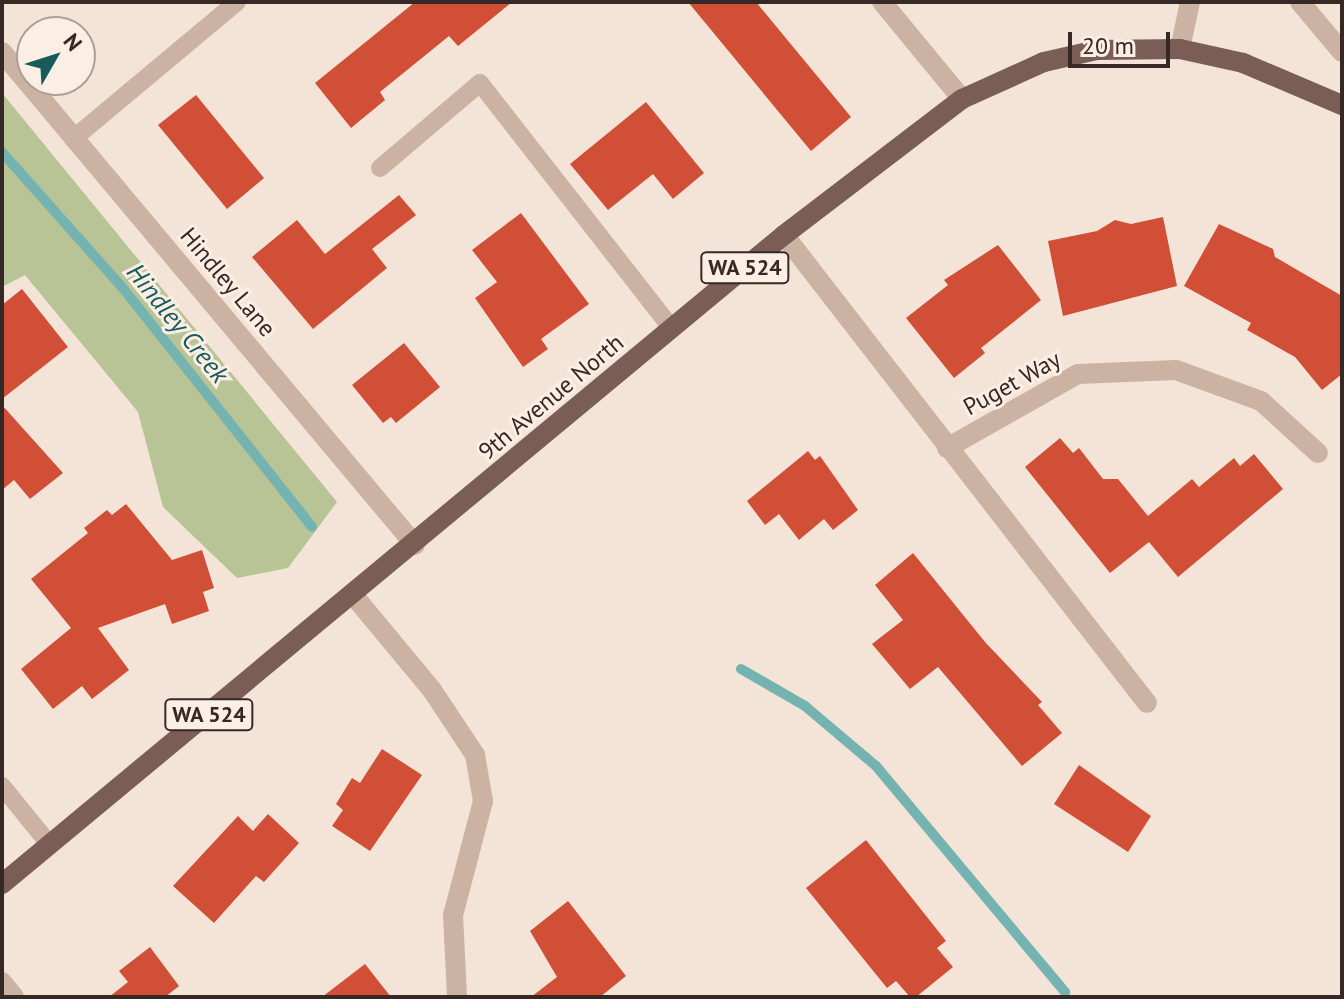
<!DOCTYPE html>
<html>
<head>
<meta charset="utf-8">
<style>
  body { margin:0 }
  #map { position:relative; width:1344px; height:999px; overflow:hidden; background:#f3e4d7; font-family:"PT Sans",sans-serif }
  div>[style] { position:absolute }
  .green>* { inset:0; background:#b8c396 }
  .stream>* { height:10px; margin:-5px; padding:0 5px; transform-origin:5px; border-radius:5px; background:#74b3b0 }
  .building>* { inset:0; background:#d14f37 }
  .lane>* { height:18px; margin:-9px; padding:0 9px; transform-origin:9px; border-radius:9px; background:#ccb2a2 }
  .street>* { height:20px; margin:-10px; padding:0 10px; transform-origin:10px; border-radius:10px; background:#ccb2a2 }
  .primary>* { height:20px; margin:-10px; padding:0 10px; transform-origin:10px; border-radius:10px; background:#7a5e55 }
  span { translate:-50% -50%; white-space:nowrap; text-align:center; line-height:1.15; -webkit-text-stroke:6px #fbeee4; paint-order:stroke }
  .shield-label span { padding:2px 6px; background:#fbeee4; border:2px solid; border-radius:6px; -webkit-text-stroke-width:0 }
  .shield-label { font-size:22px; color:#362925; font-weight:700 }
  .street-label { font-size:24px; color:#362925 }
  .water-label { font-size:26px; color:#175b5a; font-style:italic }
  .frame { position:absolute; inset:0; border:4px solid #362925; pointer-events:none }
  .north { position:absolute; left:16px; top:16px; width:80px; height:80px; box-sizing:border-box; background:#fbeee4; border:2px solid #ac9f98; border-radius:50%; rotate:51deg; font-size:22px; font-weight:700; line-height:32px; text-align:center; color:#362925 }
  .north::after { content:''; display:block; margin:auto; width:28px; height:36px; background:#175b5a; clip-path:polygon(50% 0,100% 100%,50% 72%,0 100%) }
  .scale { position:absolute; left:1068px; top:32px; width:102px; height:36px; box-sizing:border-box; border:4px solid #362925; border-top:0; padding-left:10px; font-size:24px; line-height:28px; white-space:nowrap; color:#362925; -webkit-text-stroke:6px #fbeee4; paint-order:stroke }
</style>
</head>
<body>
<div id="map">
  <div class="green">
    <div style="clip-path:polygon(2px 93px,337px 502px,288px 568px,237px 578px,163px 507px,138px 412px,25px 275px,2px 287px)"></div>
  </div>
  <div class="stream">
    <div style="left:2px;top:152px;width:181px;rotate:48.4deg"></div>
    <div style="left:122px;top:287px;width:306px;rotate:51.6deg"></div>
    <div style="left:741px;top:669px;width:74px;rotate:30deg"></div>
    <div style="left:805px;top:706px;width:93px;rotate:40.2deg"></div>
    <div style="left:876px;top:766px;width:295px;rotate:50.1deg"></div>
  </div>
  <div class="building">
    <div style="clip-path:polygon(415px 2px,512px 2px,458px 46px,449px 36px,380px 92px,385px 100px,351px 128px,315px 83px)"></div>
    <div style="clip-path:polygon(688px 2px,756px 2px,851px 117px,811px 151px)"></div>
    <div style="clip-path:polygon(196px 95px,264px 178px,227px 209px,158px 125px)"></div>
    <div style="clip-path:polygon(646px 102px,704px 173px,673px 199px,653px 174px,608px 210px,570px 164px)"></div>
    <div style="clip-path:polygon(399px 195px,416px 215px,372px 249px,387px 268px,313px 329px,252px 257px,297px 220px,325px 254px)"></div>
    <div style="clip-path:polygon(521px 213px,589px 304px,541px 339px,548px 349px,523px 367px,475px 298px,497px 282px,472px 250px)"></div>
    <div style="clip-path:polygon(1163px 217px,1177px 286px,1063px 316px,1048px 241px,1097px 231px,1115px 220px,1131px 224px)"></div>
    <div style="clip-path:polygon(1219px 224px,1273px 249px,1275px 257px,1342px 296px,1342px 374px,1322px 390px,1295px 357px,1247px 330px,1251px 323px,1184px 286px)"></div>
    <div style="clip-path:polygon(998px 245px,1041px 300px,981px 348px,985px 353px,954px 378px,906px 318px,948px 285px,944px 280px)"></div>
    <div style="clip-path:polygon(22px 289px,68px 347px,2px 399px,2px 305px)"></div>
    <div style="clip-path:polygon(404px 343px,440px 387px,396px 423px,391px 417px,383px 423px,352px 385px)"></div>
    <div style="clip-path:polygon(2px 405px,63px 473px,30px 499px,14px 480px,2px 490px)"></div>
    <div style="clip-path:polygon(1060px 438px,1073px 453px,1079px 448px,1103px 479px,1118px 479px,1148px 516px,1192px 479px,1199px 487px,1234px 458px,1240px 466px,1254px 454px,1283px 489px,1178px 577px,1149px 542px,1110px 573px,1025px 467px)"></div>
    <div style="clip-path:polygon(808px 451px,815px 460px,820px 456px,858px 510px,833px 530px,824px 519px,799px 540px,779px 514px,765px 525px,747px 501px)"></div>
    <div style="clip-path:polygon(126px 504px,172px 560px,202px 550px,214px 588px,203px 592px,209px 611px,172px 624px,165px 604px,98px 628px,129px 670px,92px 699px,82px 686px,53px 709px,21px 669px,71px 628px,31px 579px,88px 533px,84px 528px,107px 510px,112px 515px)"></div>
    <div style="clip-path:polygon(913px 553px,985px 642px,1042px 702px,1038px 705px,1062px 733px,1022px 766px,938px 667px,910px 689px,872px 644px,903px 620px,875px 585px)"></div>
    <div style="clip-path:polygon(382px 749px,422px 775px,370px 851px,332px 826px,343px 810px,336px 804px,352px 778px,360px 783px)"></div>
    <div style="clip-path:polygon(1079px 765px,1151px 816px,1128px 852px,1054px 804px)"></div>
    <div style="clip-path:polygon(268px 814px,299px 843px,264px 882px,256px 876px,214px 923px,173px 886px,238px 816px,253px 831px)"></div>
    <div style="clip-path:polygon(866px 840px,946px 941px,937px 948px,953px 967px,916px 997px,910px 997px,896px 981px,887px 988px,806px 888px)"></div>
    <div style="clip-path:polygon(568px 901px,626px 976px,600px 997px,531px 997px,557px 977px,530px 931px)"></div>
    <div style="clip-path:polygon(150px 947px,179px 986px,165px 997px,109px 997px,128px 982px,119px 971px)"></div>
    <div style="clip-path:polygon(365px 964px,391px 997px,322px 997px)"></div>
  </div>
  <div class="lane">
    <div style="left:73px;top:139px;width:214px;rotate:-39.9deg"></div>
    <div style="left:380px;top:168px;width:131px;rotate:-40.4deg"></div>
    <div style="left:480px;top:83px;width:312px;rotate:52deg"></div>
    <div style="left:2px;top:786px;width:76px;rotate:50.9deg"></div>
  </div>
  <div class="street">
    <div style="left:882px;top:2px;width:126px;rotate:50.5deg"></div>
    <div style="left:1300px;top:2px;width:65px;rotate:50deg"></div>
    <div style="left:1180px;top:49px;width:48px;rotate:-78deg"></div>
    <div style="left:2px;top:52px;width:643px;rotate:50.05deg"></div>
    <div style="left:784px;top:235px;width:592px;rotate:52.2deg"></div>
    <div style="left:947px;top:448px;width:150px;rotate:-29.5deg"></div>
    <div style="left:1078px;top:374px;width:98px;rotate:-2.3deg"></div>
    <div style="left:1176px;top:370px;width:90px;rotate:20deg"></div>
    <div style="left:1261px;top:401px;width:77px;rotate:42.4deg"></div>
    <div style="left:354px;top:596px;width:122px;rotate:50.3deg"></div>
    <div style="left:432px;top:690px;width:78px;rotate:56.5deg"></div>
    <div style="left:475px;top:755px;width:47px;rotate:80.1deg"></div>
    <div style="left:483px;top:801px;width:118px;rotate:104.7deg"></div>
    <div style="left:453px;top:915px;width:82px;rotate:87.2deg"></div>
    <div style="left:2px;top:982px;width:19px;rotate:51deg"></div>
  </div>
  <div class="primary">
    <div style="left:2px;top:884px;width:1016px;rotate:-39.69deg"></div>
    <div style="left:784px;top:235px;width:224px;rotate:-37.4deg"></div>
    <div style="left:962px;top:99px;width:90px;rotate:-24.3deg"></div>
    <div style="left:1044px;top:62px;width:54px;rotate:-12.8deg"></div>
    <div style="left:1097px;top:50px;width:83px;rotate:-0.7deg"></div>
    <div style="left:1180px;top:49px;width:65px;rotate:12.5deg"></div>
    <div style="left:1243px;top:63px;width:108px;rotate:23deg"></div>
  </div>
  <div class="shield-label">
    <span style="left:745px;top:268px">WA 524</span>
    <span style="left:209px;top:715px">WA 524</span>
  </div>
  <div class="street-label">
    <span style="left:228px;top:282px;rotate:50deg">Hindley Lane</span>
    <span style="left:1012px;top:383px;rotate:-29deg">Puget Way</span>
    <span style="left:551px;top:397px;rotate:-40deg">9th Avenue North</span>
  </div>
  <div class="water-label">
    <span style="left:178px;top:323px;rotate:51deg">Hindley Creek</span>
  </div>
  <div class="frame"></div>
  <div class="north">N</div>
  <div class="scale">20 m</div>
</div>
</body>
</html>
